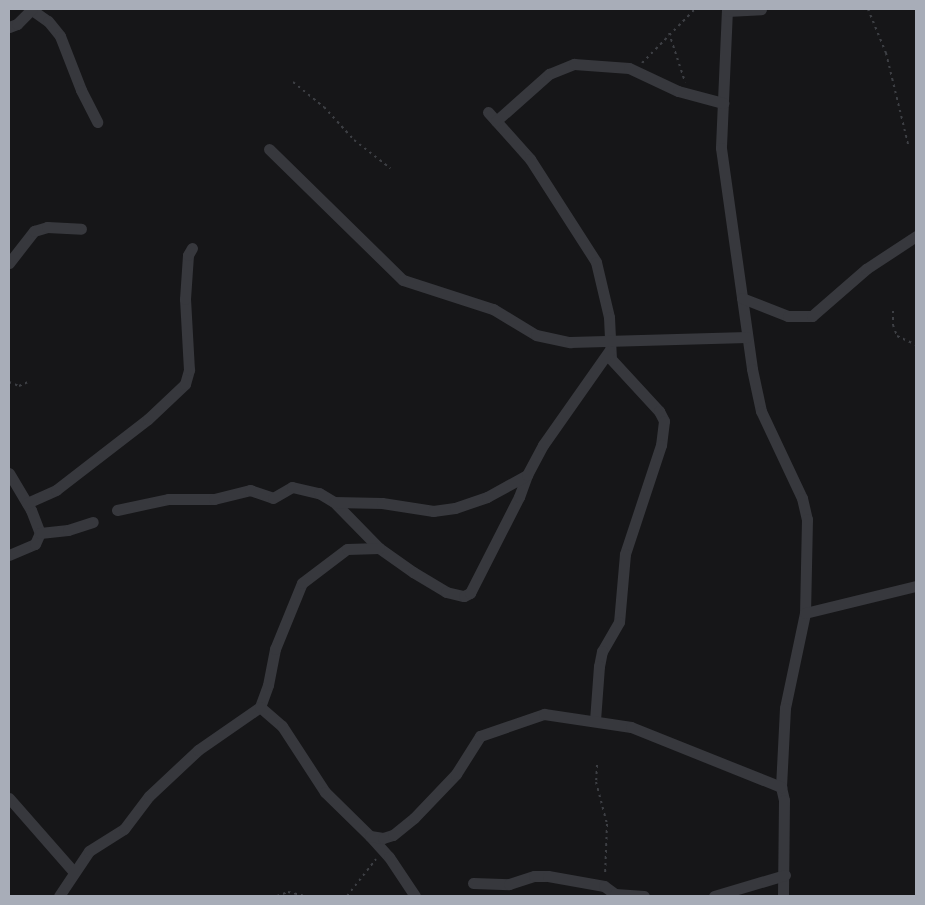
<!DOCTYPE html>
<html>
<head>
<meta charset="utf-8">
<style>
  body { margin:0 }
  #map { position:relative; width:925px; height:905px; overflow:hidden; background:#161618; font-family:"Varela Round",sans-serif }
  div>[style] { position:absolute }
  .path>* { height:2px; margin-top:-1px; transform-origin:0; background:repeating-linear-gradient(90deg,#3d3f44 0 2.5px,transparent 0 6.5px) }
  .minor>* { height:11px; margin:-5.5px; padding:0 5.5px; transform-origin:5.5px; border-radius:5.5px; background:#37383d }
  span { translate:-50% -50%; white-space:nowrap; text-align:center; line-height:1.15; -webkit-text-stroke:5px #111113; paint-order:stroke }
  .frame { position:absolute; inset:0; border:10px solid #a8adb8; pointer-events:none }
</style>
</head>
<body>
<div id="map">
  <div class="path">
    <div style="left:868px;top:9px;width:48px;rotate:67.8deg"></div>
    <div style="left:886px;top:53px;width:94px;rotate:76.4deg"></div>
    <div style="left:669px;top:33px;width:52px;rotate:71.9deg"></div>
    <div style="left:642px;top:63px;width:76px;rotate:-45.5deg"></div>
    <div style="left:293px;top:82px;width:40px;rotate:39deg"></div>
    <div style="left:324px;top:107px;width:45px;rotate:47.7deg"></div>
    <div style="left:354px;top:140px;width:46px;rotate:37.9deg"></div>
    <div style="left:893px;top:311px;width:14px;rotate:90deg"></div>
    <div style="left:893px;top:325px;width:12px;rotate:70deg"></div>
    <div style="left:897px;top:336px;width:21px;rotate:25deg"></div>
    <div style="left:9px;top:382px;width:11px;rotate:22deg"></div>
    <div style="left:19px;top:386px;width:12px;rotate:-24deg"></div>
    <div style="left:597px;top:765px;width:17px;rotate:93deg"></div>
    <div style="left:596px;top:782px;width:43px;rotate:75.3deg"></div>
    <div style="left:607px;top:824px;width:52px;rotate:92.2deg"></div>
    <div style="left:277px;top:896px;width:12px;rotate:-20deg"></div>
    <div style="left:288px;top:892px;width:18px;rotate:13deg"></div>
    <div style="left:347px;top:896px;width:47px;rotate:-51.9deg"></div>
  </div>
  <div class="minor">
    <div style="left:727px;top:9px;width:139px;rotate:92.5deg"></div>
    <div style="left:721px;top:148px;width:223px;rotate:82deg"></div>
    <div style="left:752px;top:369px;width:43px;rotate:77.9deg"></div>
    <div style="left:761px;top:411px;width:96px;rotate:64.8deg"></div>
    <div style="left:802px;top:498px;width:22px;rotate:77deg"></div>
    <div style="left:807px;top:519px;width:94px;rotate:91.2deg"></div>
    <div style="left:805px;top:613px;width:97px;rotate:101.9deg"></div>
    <div style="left:785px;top:708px;width:79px;rotate:92.9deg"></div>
    <div style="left:781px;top:787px;width:13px;rotate:77deg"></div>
    <div style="left:784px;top:800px;width:96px;rotate:90.6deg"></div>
    <div style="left:32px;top:10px;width:19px;rotate:35deg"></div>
    <div style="left:48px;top:21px;width:19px;rotate:51deg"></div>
    <div style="left:60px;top:36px;width:58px;rotate:68.7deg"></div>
    <div style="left:81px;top:90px;width:36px;rotate:63deg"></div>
    <div style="left:727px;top:11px;width:34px;rotate:-3deg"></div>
    <div style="left:9px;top:27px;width:9px;rotate:-21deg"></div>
    <div style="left:17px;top:24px;width:21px;rotate:-45deg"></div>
    <div style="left:488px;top:112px;width:63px;rotate:48.2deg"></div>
    <div style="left:530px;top:159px;width:122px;rotate:57.3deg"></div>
    <div style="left:596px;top:262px;width:57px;rotate:76.7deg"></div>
    <div style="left:609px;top:317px;width:42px;rotate:87.3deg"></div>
    <div style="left:611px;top:359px;width:71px;rotate:47.3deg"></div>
    <div style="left:659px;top:411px;width:11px;rotate:63deg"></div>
    <div style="left:664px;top:421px;width:24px;rotate:97deg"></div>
    <div style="left:661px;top:445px;width:115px;rotate:108.3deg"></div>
    <div style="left:625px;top:554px;width:68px;rotate:95deg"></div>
    <div style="left:619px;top:622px;width:34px;rotate:120deg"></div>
    <div style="left:602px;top:651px;width:15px;rotate:101deg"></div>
    <div style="left:599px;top:666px;width:54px;rotate:94.2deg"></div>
    <div style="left:496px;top:121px;width:71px;rotate:-41.6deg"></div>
    <div style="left:549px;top:74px;width:27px;rotate:-22deg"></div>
    <div style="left:574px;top:64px;width:55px;rotate:4.2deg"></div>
    <div style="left:629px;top:68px;width:54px;rotate:25.1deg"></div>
    <div style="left:678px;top:91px;width:47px;rotate:14.9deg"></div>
    <div style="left:269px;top:149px;width:187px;rotate:44.4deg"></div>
    <div style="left:403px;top:280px;width:95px;rotate:17.9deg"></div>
    <div style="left:493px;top:309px;width:50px;rotate:31.2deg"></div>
    <div style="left:536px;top:335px;width:35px;rotate:12deg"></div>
    <div style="left:570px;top:342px;width:177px;rotate:-1.6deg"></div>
    <div style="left:9px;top:263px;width:41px;rotate:-52deg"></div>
    <div style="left:34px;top:231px;width:14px;rotate:-17deg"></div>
    <div style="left:47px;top:227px;width:34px;rotate:3deg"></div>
    <div style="left:742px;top:298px;width:49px;rotate:21.4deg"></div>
    <div style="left:788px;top:316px;width:24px"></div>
    <div style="left:812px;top:316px;width:72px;rotate:-41deg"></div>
    <div style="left:866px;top:269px;width:60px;rotate:-33.4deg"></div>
    <div style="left:9px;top:473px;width:43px;rotate:59.3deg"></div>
    <div style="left:31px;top:510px;width:25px;rotate:69deg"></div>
    <div style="left:334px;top:502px;width:64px;rotate:45.6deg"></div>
    <div style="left:379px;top:548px;width:42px;rotate:35.2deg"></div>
    <div style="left:413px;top:572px;width:39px;rotate:31deg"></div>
    <div style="left:446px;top:592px;width:18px;rotate:13deg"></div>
    <div style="left:464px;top:596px;width:7px;rotate:-27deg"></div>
    <div style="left:470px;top:593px;width:108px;rotate:-63deg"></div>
    <div style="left:519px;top:497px;width:23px;rotate:-70deg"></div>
    <div style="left:27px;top:503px;width:32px;rotate:-24deg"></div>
    <div style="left:56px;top:490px;width:116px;rotate:-37.7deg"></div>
    <div style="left:148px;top:419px;width:51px;rotate:-43.4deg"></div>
    <div style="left:185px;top:384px;width:15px;rotate:-74deg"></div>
    <div style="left:189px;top:370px;width:71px;rotate:-93.2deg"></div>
    <div style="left:185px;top:299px;width:44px;rotate:-86.1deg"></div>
    <div style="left:188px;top:255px;width:8px;rotate:-60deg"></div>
    <div style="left:117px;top:510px;width:52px;rotate:-12.2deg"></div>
    <div style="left:168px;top:499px;width:46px"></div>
    <div style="left:214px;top:499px;width:37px;rotate:-14deg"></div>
    <div style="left:250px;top:490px;width:24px;rotate:19deg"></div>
    <div style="left:273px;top:498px;width:22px;rotate:-30deg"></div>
    <div style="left:292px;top:487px;width:28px;rotate:13deg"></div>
    <div style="left:319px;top:493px;width:17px;rotate:31deg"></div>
    <div style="left:334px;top:502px;width:48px;rotate:1.2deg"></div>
    <div style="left:382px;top:503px;width:52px;rotate:8.9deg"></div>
    <div style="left:433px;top:511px;width:22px;rotate:-8deg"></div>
    <div style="left:455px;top:508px;width:34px;rotate:-19deg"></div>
    <div style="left:487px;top:497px;width:46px;rotate:-28.8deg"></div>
    <div style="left:527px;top:475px;width:34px;rotate:-62deg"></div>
    <div style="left:543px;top:445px;width:115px;rotate:-54.9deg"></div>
    <div style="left:9px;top:555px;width:28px;rotate:-23deg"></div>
    <div style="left:35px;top:544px;width:12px;rotate:-66deg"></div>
    <div style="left:40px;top:533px;width:28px;rotate:-6deg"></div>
    <div style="left:68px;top:530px;width:26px;rotate:-18deg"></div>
    <div style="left:805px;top:613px;width:114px;rotate:-13.7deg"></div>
    <div style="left:260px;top:707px;width:23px;rotate:-70deg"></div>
    <div style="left:268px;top:685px;width:37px;rotate:-79deg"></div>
    <div style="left:275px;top:649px;width:71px;rotate:-67.8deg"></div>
    <div style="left:302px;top:583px;width:56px;rotate:-37.1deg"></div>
    <div style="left:347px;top:549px;width:32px;rotate:-2deg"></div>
    <div style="left:9px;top:798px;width:97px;rotate:48.8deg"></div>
    <div style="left:370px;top:836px;width:28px;rotate:48deg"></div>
    <div style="left:389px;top:857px;width:47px;rotate:56.3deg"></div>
    <div style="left:473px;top:883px;width:36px;rotate:2deg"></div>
    <div style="left:509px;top:884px;width:26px;rotate:-18deg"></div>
    <div style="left:534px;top:876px;width:14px"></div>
    <div style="left:548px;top:876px;width:57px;rotate:10.1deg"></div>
    <div style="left:604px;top:886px;width:14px;rotate:36deg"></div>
    <div style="left:615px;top:894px;width:29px;rotate:4deg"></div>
    <div style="left:59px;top:896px;width:54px;rotate:-56.3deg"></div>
    <div style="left:89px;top:851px;width:41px;rotate:-32.2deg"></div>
    <div style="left:124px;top:829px;width:41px;rotate:-52.9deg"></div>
    <div style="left:149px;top:796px;width:67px;rotate:-43.2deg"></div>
    <div style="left:198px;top:750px;width:75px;rotate:-34.7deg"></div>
    <div style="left:260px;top:707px;width:29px;rotate:41deg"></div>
    <div style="left:282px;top:726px;width:79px;rotate:56.9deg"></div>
    <div style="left:325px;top:792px;width:63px;rotate:44.4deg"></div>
    <div style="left:370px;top:836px;width:13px;rotate:9deg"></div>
    <div style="left:383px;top:838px;width:10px;rotate:-17deg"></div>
    <div style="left:393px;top:835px;width:27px;rotate:-39deg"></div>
    <div style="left:414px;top:818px;width:61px;rotate:-46.3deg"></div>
    <div style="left:456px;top:774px;width:45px;rotate:-57.7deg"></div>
    <div style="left:480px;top:736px;width:68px;rotate:-19deg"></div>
    <div style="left:544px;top:714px;width:88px;rotate:8.5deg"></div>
    <div style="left:631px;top:727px;width:162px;rotate:21.8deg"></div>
    <div style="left:714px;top:896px;width:74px;rotate:-16.5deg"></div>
  </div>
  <div class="frame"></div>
</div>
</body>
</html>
